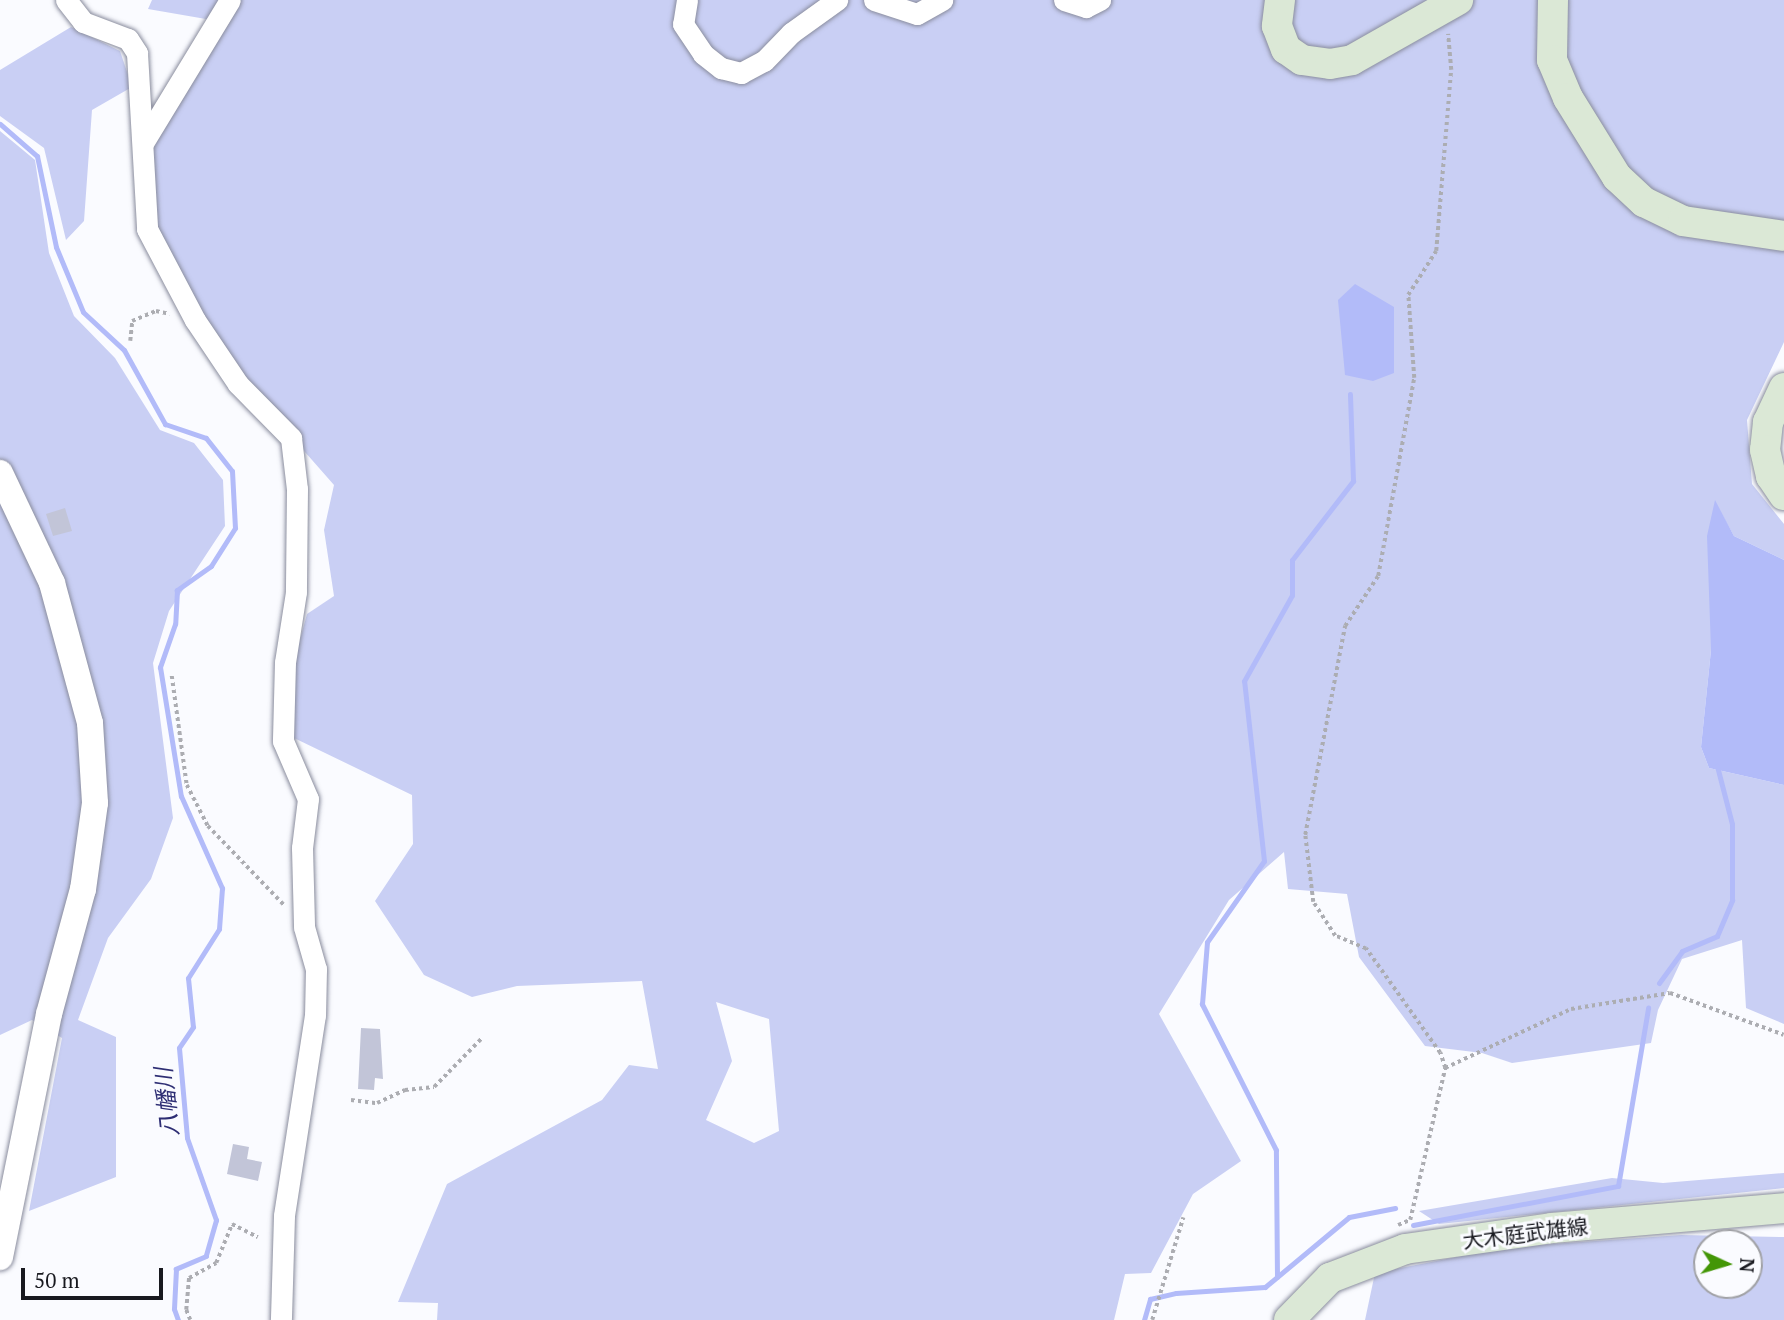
<!DOCTYPE html>
<html>
<head>
<meta charset="utf-8">
<style>
  body { margin:0 }
  #map { position:relative; width:1784px; height:1320px; overflow:hidden; background:#fafbff; font-family:"PT Serif","Noto Sans JP",serif }
  div>[style] { position:absolute }
  .green>* { inset:0; background:#c9cff4 }
  .water>* { inset:0; background:#b2bbf9 }
  .stream>* { height:5px; margin:-2.5px; padding:0 2.5px; transform-origin:2.5px; border-radius:2.5px; background:#b2bbf9 }
  .building>* { inset:0; background:#c2c5d8 }
  .path>* { height:3.5px; margin-top:-1.75px; transform-origin:0; background:repeating-linear-gradient(90deg,#acadb2 0 3.5px,transparent 0 7px) }
  .roads { filter:drop-shadow(0 0 2px #8a8d9e) drop-shadow(0 0 2px #8a8d9e) }
  .minor>* { height:21px; margin:-10.5px; padding:0 10.5px; transform-origin:10.5px; border-radius:10.5px; background:#fff }
  .tertiary>* { height:26px; margin:-13px; padding:0 13px; transform-origin:13px; border-radius:13px; background:#fff }
  .secondary>* { height:30px; margin:-15px; padding:0 15px; transform-origin:15px; border-radius:15px; background:#dbe8d6 }
  span { translate:-50% -50%; white-space:nowrap; text-align:center; line-height:1.15; -webkit-text-stroke:6px #fafbff; paint-order:stroke }
  .street-label { font-size:21px; color:#18191f }
  .water-label { font-size:23px; color:#2e2e74; font-style:italic }
  .north { position:absolute; left:1693px; top:1229px; width:70px; height:70px; box-sizing:border-box; background:#fafbff; border:2px solid #a0a1a5; border-radius:50%; rotate:94deg; font-size:19px; font-weight:700; line-height:28px; text-align:center; color:#18191f }
  .north::after { content:''; display:block; margin:auto; width:24px; height:32px; background:#439606; clip-path:polygon(50% 0,100% 100%,50% 72%,0 100%) }
  .scale { position:absolute; left:21px; top:1268px; width:142px; height:32px; box-sizing:border-box; border:4px solid #18191f; border-top:0; padding-left:9px; font-size:21px; line-height:24px; white-space:nowrap; color:#18191f; -webkit-text-stroke:5px #fafbff; paint-order:stroke }
</style>
</head>
<body>
<div id="map">
  <div class="green">
    <div style="clip-path:polygon(evenodd,152px 0,1784px 0,1784px 342px,1747px 420px,1752px 484px,1784px 524px,1784px 560px,1734px 536px,1715px 502px,1711px 650px,1701px 747px,1709px 768px,1784px 785px,1784px 1024px,1746px 1008px,1742px 940px,1682px 959px,1658px 1010px,1651px 1043px,1512px 1063px,1482px 1053px,1425px 1046px,1359px 957px,1347px 894px,1288px 889px,1284px 852px,1229px 900px,1159px 1014px,1241px 1161px,1193px 1194px,1151px 1273px,1125px 1274px,1114px 1320px,437px 1320px,438px 1303px,398px 1302px,447px 1184px,602px 1100px,629px 1065px,658px 1069px,642px 981px,517px 986px,472px 997px,424px 975px,375px 901px,413px 844px,412px 795px,292px 737px,293px 665px,307px 614px,334px 596px,324px 530px,334px 485px,283px 427px,195px 309px,154px 227px,153px 132px,229px 23px,148px 9px,152px 0,716px 1002px,769px 1019px,779px 1131px,754px 1143px,706px 1120px,732px 1061px,716px 1002px)"></div>
    <div style="clip-path:polygon(71px 27px,120px 51px,132px 87px,92px 110px,84px 221px,66px 240px,44px 148px,0 116px,0 70px)"></div>
    <div style="clip-path:polygon(0 131px,35px 160px,49px 253px,74px 316px,115px 358px,160px 430px,194px 443px,223px 480px,225px 526px,169px 611px,153px 663px,173px 818px,151px 879px,108px 938px,78px 1020px,116px 1037px,116px 1177px,29px 1211px,62px 1038px,32px 1020px,0 1035px)"></div>
    <div style="clip-path:polygon(1784px 1173px,1784px 1188px,1439px 1224px,1419px 1211px,1612px 1178px,1663px 1183px)"></div>
    <div style="clip-path:polygon(evenodd,1681px 1235px,1784px 1237px,1784px 1320px,1365px 1320px,1375px 1273px,1508px 1247px,1681px 1235px,1707px 1243px,1749px 1243px,1749px 1285px,1707px 1285px,1707px 1243px)"></div>
  </div>
  <div class="water">
    <div style="clip-path:polygon(1355px 284px,1394px 307px,1394px 373px,1373px 381px,1345px 375px,1338px 300px)"></div>
    <div style="clip-path:polygon(1715px 500px,1734px 536px,1784px 560px,1784px 785px,1709px 768px,1701px 747px,1711px 650px,1707px 536px)"></div>
  </div>
  <div class="stream">
    <div style="left:0;top:124px;width:49px;rotate:40.9deg"></div>
    <div style="left:37px;top:156px;width:93px;rotate:78.2deg"></div>
    <div style="left:56px;top:247px;width:70px;rotate:67.4deg"></div>
    <div style="left:83px;top:312px;width:56px;rotate:42.8deg"></div>
    <div style="left:124px;top:350px;width:85px;rotate:61deg"></div>
    <div style="left:165px;top:424px;width:43px;rotate:18.9deg"></div>
    <div style="left:206px;top:438px;width:42px;rotate:51.8deg"></div>
    <div style="left:232px;top:471px;width:57px;rotate:87deg"></div>
    <div style="left:235px;top:528px;width:45px;rotate:122.3deg"></div>
    <div style="left:211px;top:566px;width:42px;rotate:144.8deg"></div>
    <div style="left:177px;top:590px;width:34px;rotate:93deg"></div>
    <div style="left:175px;top:624px;width:46px;rotate:109.2deg"></div>
    <div style="left:160px;top:667px;width:131px;rotate:80.8deg"></div>
    <div style="left:181px;top:796px;width:101px;rotate:66deg"></div>
    <div style="left:222px;top:888px;width:41px;rotate:94.2deg"></div>
    <div style="left:219px;top:929px;width:58px;rotate:122.3deg"></div>
    <div style="left:188px;top:978px;width:49px;rotate:84.2deg"></div>
    <div style="left:193px;top:1027px;width:25px;rotate:124deg"></div>
    <div style="left:179px;top:1048px;width:90px;rotate:84.9deg"></div>
    <div style="left:187px;top:1138px;width:87px;rotate:70.5deg"></div>
    <div style="left:216px;top:1220px;width:37px;rotate:106deg"></div>
    <div style="left:206px;top:1256px;width:33px;rotate:157deg"></div>
    <div style="left:176px;top:1269px;width:40px;rotate:92.9deg"></div>
    <div style="left:174px;top:1309px;width:12px;rotate:70deg"></div>
    <div style="left:1659px;top:983px;width:39px;rotate:-54deg"></div>
    <div style="left:1682px;top:951px;width:38px;rotate:-23deg"></div>
    <div style="left:1717px;top:936px;width:39px;rotate:-67deg"></div>
    <div style="left:1732px;top:900px;width:76px;rotate:-90deg"></div>
    <div style="left:1732px;top:824px;width:60px;rotate:-104.5deg"></div>
    <div style="left:1413px;top:1225px;width:209px;rotate:-10.8deg"></div>
    <div style="left:1618px;top:1186px;width:181px;rotate:-80.4deg"></div>
    <div style="left:1277px;top:1277px;width:127px;rotate:-90.5deg"></div>
    <div style="left:1276px;top:1150px;width:164px;rotate:-116.9deg"></div>
    <div style="left:1202px;top:1004px;width:62px;rotate:-85.4deg"></div>
    <div style="left:1207px;top:942px;width:99px;rotate:-54.9deg"></div>
    <div style="left:1264px;top:861px;width:181px;rotate:-96.3deg"></div>
    <div style="left:1244px;top:681px;width:98px;rotate:-60.8deg"></div>
    <div style="left:1292px;top:595px;width:35px;rotate:-90deg"></div>
    <div style="left:1292px;top:560px;width:100px;rotate:-52.3deg"></div>
    <div style="left:1353px;top:481px;width:87px;rotate:-92deg"></div>
    <div style="left:1144px;top:1320px;width:22px;rotate:-74deg"></div>
    <div style="left:1150px;top:1299px;width:27px;rotate:-13deg"></div>
    <div style="left:1176px;top:1293px;width:89px;rotate:-3.9deg"></div>
    <div style="left:1265px;top:1287px;width:109px;rotate:-39.8deg"></div>
    <div style="left:1349px;top:1217px;width:47px;rotate:-11.1deg"></div>
  </div>
  <div class="building">
    <div style="clip-path:polygon(65px 508px,72px 531px,53px 536px,46px 514px)"></div>
    <div style="clip-path:polygon(361px 1028px,380px 1029px,383px 1079px,375px 1078px,374px 1090px,358px 1089px)"></div>
    <div style="clip-path:polygon(233px 1144px,249px 1147px,247px 1159px,262px 1162px,258px 1181px,227px 1174px)"></div>
  </div>
  <div class="path">
    <div style="left:130px;top:341px;width:20px;rotate:-84deg"></div>
    <div style="left:132px;top:321px;width:26px;rotate:-23deg"></div>
    <div style="left:156px;top:311px;width:14px;rotate:12deg"></div>
    <div style="left:172px;top:676px;width:110px;rotate:82.2deg"></div>
    <div style="left:187px;top:785px;width:46px;rotate:62.9deg"></div>
    <div style="left:208px;top:826px;width:110px;rotate:46.1deg"></div>
    <div style="left:1445px;top:1068px;width:139px;rotate:-25.1deg"></div>
    <div style="left:1571px;top:1009px;width:100px;rotate:-9.2deg"></div>
    <div style="left:1670px;top:993px;width:121px;rotate:20.2deg"></div>
    <div style="left:351px;top:1100px;width:26px;rotate:7deg"></div>
    <div style="left:377px;top:1103px;width:31px;rotate:-25deg"></div>
    <div style="left:405px;top:1090px;width:29px;rotate:-6deg"></div>
    <div style="left:434px;top:1087px;width:69px;rotate:-45.6deg"></div>
    <div style="left:1398px;top:1225px;width:13px;rotate:-23deg"></div>
    <div style="left:1410px;top:1220px;width:156px;rotate:-77deg"></div>
    <div style="left:1445px;top:1068px;width:16px;rotate:-108deg"></div>
    <div style="left:1440px;top:1053px;width:128px;rotate:-125.4deg"></div>
    <div style="left:1366px;top:949px;width:34px;rotate:-157deg"></div>
    <div style="left:1335px;top:936px;width:40px;rotate:-122.9deg"></div>
    <div style="left:1313px;top:902px;width:67px;rotate:-96.8deg"></div>
    <div style="left:1305px;top:835px;width:213px;rotate:-79.2deg"></div>
    <div style="left:1345px;top:626px;width:60px;rotate:-56.6deg"></div>
    <div style="left:1378px;top:576px;width:201px;rotate:-79.7deg"></div>
    <div style="left:1414px;top:378px;width:83px;rotate:-94.1deg"></div>
    <div style="left:1408px;top:295px;width:52px;rotate:-57.5deg"></div>
    <div style="left:1436px;top:251px;width:182px;rotate:-85.3deg"></div>
    <div style="left:1451px;top:70px;width:36px;rotate:-95deg"></div>
    <div style="left:190px;top:1320px;width:11px;rotate:-112deg"></div>
    <div style="left:186px;top:1310px;width:32px;rotate:-85deg"></div>
    <div style="left:189px;top:1278px;width:31px;rotate:-29deg"></div>
    <div style="left:216px;top:1263px;width:42px;rotate:-67.7deg"></div>
    <div style="left:232px;top:1224px;width:29px;rotate:27deg"></div>
    <div style="left:1152px;top:1320px;width:107px;rotate:-73.1deg"></div>
  </div>
  <div class="roads">
    <div class="minor">
      <div style="left:66px;top:0;width:28px;rotate:52deg"></div>
      <div style="left:83px;top:22px;width:48px;rotate:20.7deg"></div>
      <div style="left:128px;top:39px;width:17px;rotate:57deg"></div>
      <div style="left:137px;top:53px;width:176px;rotate:86.7deg"></div>
      <div style="left:147px;top:229px;width:103px;rotate:62.2deg"></div>
      <div style="left:195px;top:320px;width:77px;rotate:56.1deg"></div>
      <div style="left:238px;top:384px;width:76px;rotate:45.5deg"></div>
      <div style="left:291px;top:438px;width:51px;rotate:83.3deg"></div>
      <div style="left:297px;top:489px;width:103px;rotate:90.6deg"></div>
      <div style="left:296px;top:592px;width:71px;rotate:98.9deg"></div>
      <div style="left:285px;top:662px;width:79px;rotate:91.5deg"></div>
      <div style="left:283px;top:741px;width:63px;rotate:66.7deg"></div>
      <div style="left:308px;top:799px;width:49px;rotate:97deg"></div>
      <div style="left:302px;top:848px;width:79px;rotate:88.5deg"></div>
      <div style="left:304px;top:927px;width:44px;rotate:74.1deg"></div>
      <div style="left:316px;top:969px;width:46px;rotate:91.2deg"></div>
      <div style="left:315px;top:1015px;width:203px;rotate:98.8deg"></div>
      <div style="left:284px;top:1216px;width:104px;rotate:91.7deg"></div>
      <div style="left:687px;top:0;width:24px;rotate:99deg"></div>
      <div style="left:683px;top:24px;width:36px;rotate:56deg"></div>
      <div style="left:703px;top:54px;width:23px;rotate:38deg"></div>
      <div style="left:721px;top:68px;width:21px;rotate:14deg"></div>
      <div style="left:741px;top:73px;width:26px;rotate:-28deg"></div>
      <div style="left:764px;top:61px;width:39px;rotate:-46deg"></div>
      <div style="left:791px;top:33px;width:57px;rotate:-35.7deg"></div>
      <div style="left:874px;top:0;width:45px;rotate:18deg"></div>
      <div style="left:917px;top:14px;width:29px;rotate:-29deg"></div>
      <div style="left:1064px;top:0;width:23px;rotate:18deg"></div>
      <div style="left:1086px;top:7px;width:16px;rotate:-27deg"></div>
      <div style="left:143px;top:143px;width:167px;rotate:-58.7deg"></div>
    </div>
    <div class="tertiary">
      <div style="left:0;top:473px;width:122px;rotate:64.7deg"></div>
      <div style="left:52px;top:583px;width:145px;rotate:74.8deg"></div>
      <div style="left:90px;top:723px;width:80px;rotate:86.4deg"></div>
      <div style="left:95px;top:803px;width:87px;rotate:97.9deg"></div>
      <div style="left:83px;top:889px;width:130px;rotate:105.2deg"></div>
      <div style="left:49px;top:1014px;width:248px;rotate:101.4deg"></div>
    </div>
    <div class="secondary">
      <div style="left:1280px;top:0;width:26px;rotate:97deg"></div>
      <div style="left:1277px;top:26px;width:25px;rotate:69deg"></div>
      <div style="left:1286px;top:49px;width:19px;rotate:35deg"></div>
      <div style="left:1302px;top:60px;width:28px;rotate:8deg"></div>
      <div style="left:1330px;top:64px;width:22px;rotate:-10deg"></div>
      <div style="left:1352px;top:60px;width:122px;rotate:-29.5deg"></div>
      <div style="left:1553px;top:0;width:60px;rotate:91deg"></div>
      <div style="left:1552px;top:60px;width:41px;rotate:67.2deg"></div>
      <div style="left:1568px;top:98px;width:93px;rotate:58.2deg"></div>
      <div style="left:1617px;top:177px;width:37px;rotate:43deg"></div>
      <div style="left:1644px;top:202px;width:43px;rotate:26deg"></div>
      <div style="left:1683px;top:221px;width:102px;rotate:8.4deg"></div>
      <div style="left:1784px;top:388px;width:38px;rotate:115deg"></div>
      <div style="left:1768px;top:422px;width:28px;rotate:96deg"></div>
      <div style="left:1765px;top:450px;width:27px;rotate:77deg"></div>
      <div style="left:1771px;top:476px;width:23px;rotate:56deg"></div>
      <div style="left:1289px;top:1320px;width:59px;rotate:-45.7deg"></div>
      <div style="left:1330px;top:1278px;width:80px;rotate:-21.1deg"></div>
      <div style="left:1405px;top:1249px;width:148px;rotate:-8.1deg"></div>
      <div style="left:1552px;top:1228px;width:233px;rotate:-4.9deg"></div>
    </div>
  </div>
  <div class="street-label">
    <span style="left:1525px;top:1233px;rotate:-7deg">大木庭武雄線</span>
  </div>
  <div class="water-label">
    <span style="left:167px;top:1102px;rotate:-96deg">八幡川</span>
  </div>
  <div class="north">N</div>
  <div class="scale">50 m</div>
</div>
</body>
</html>
